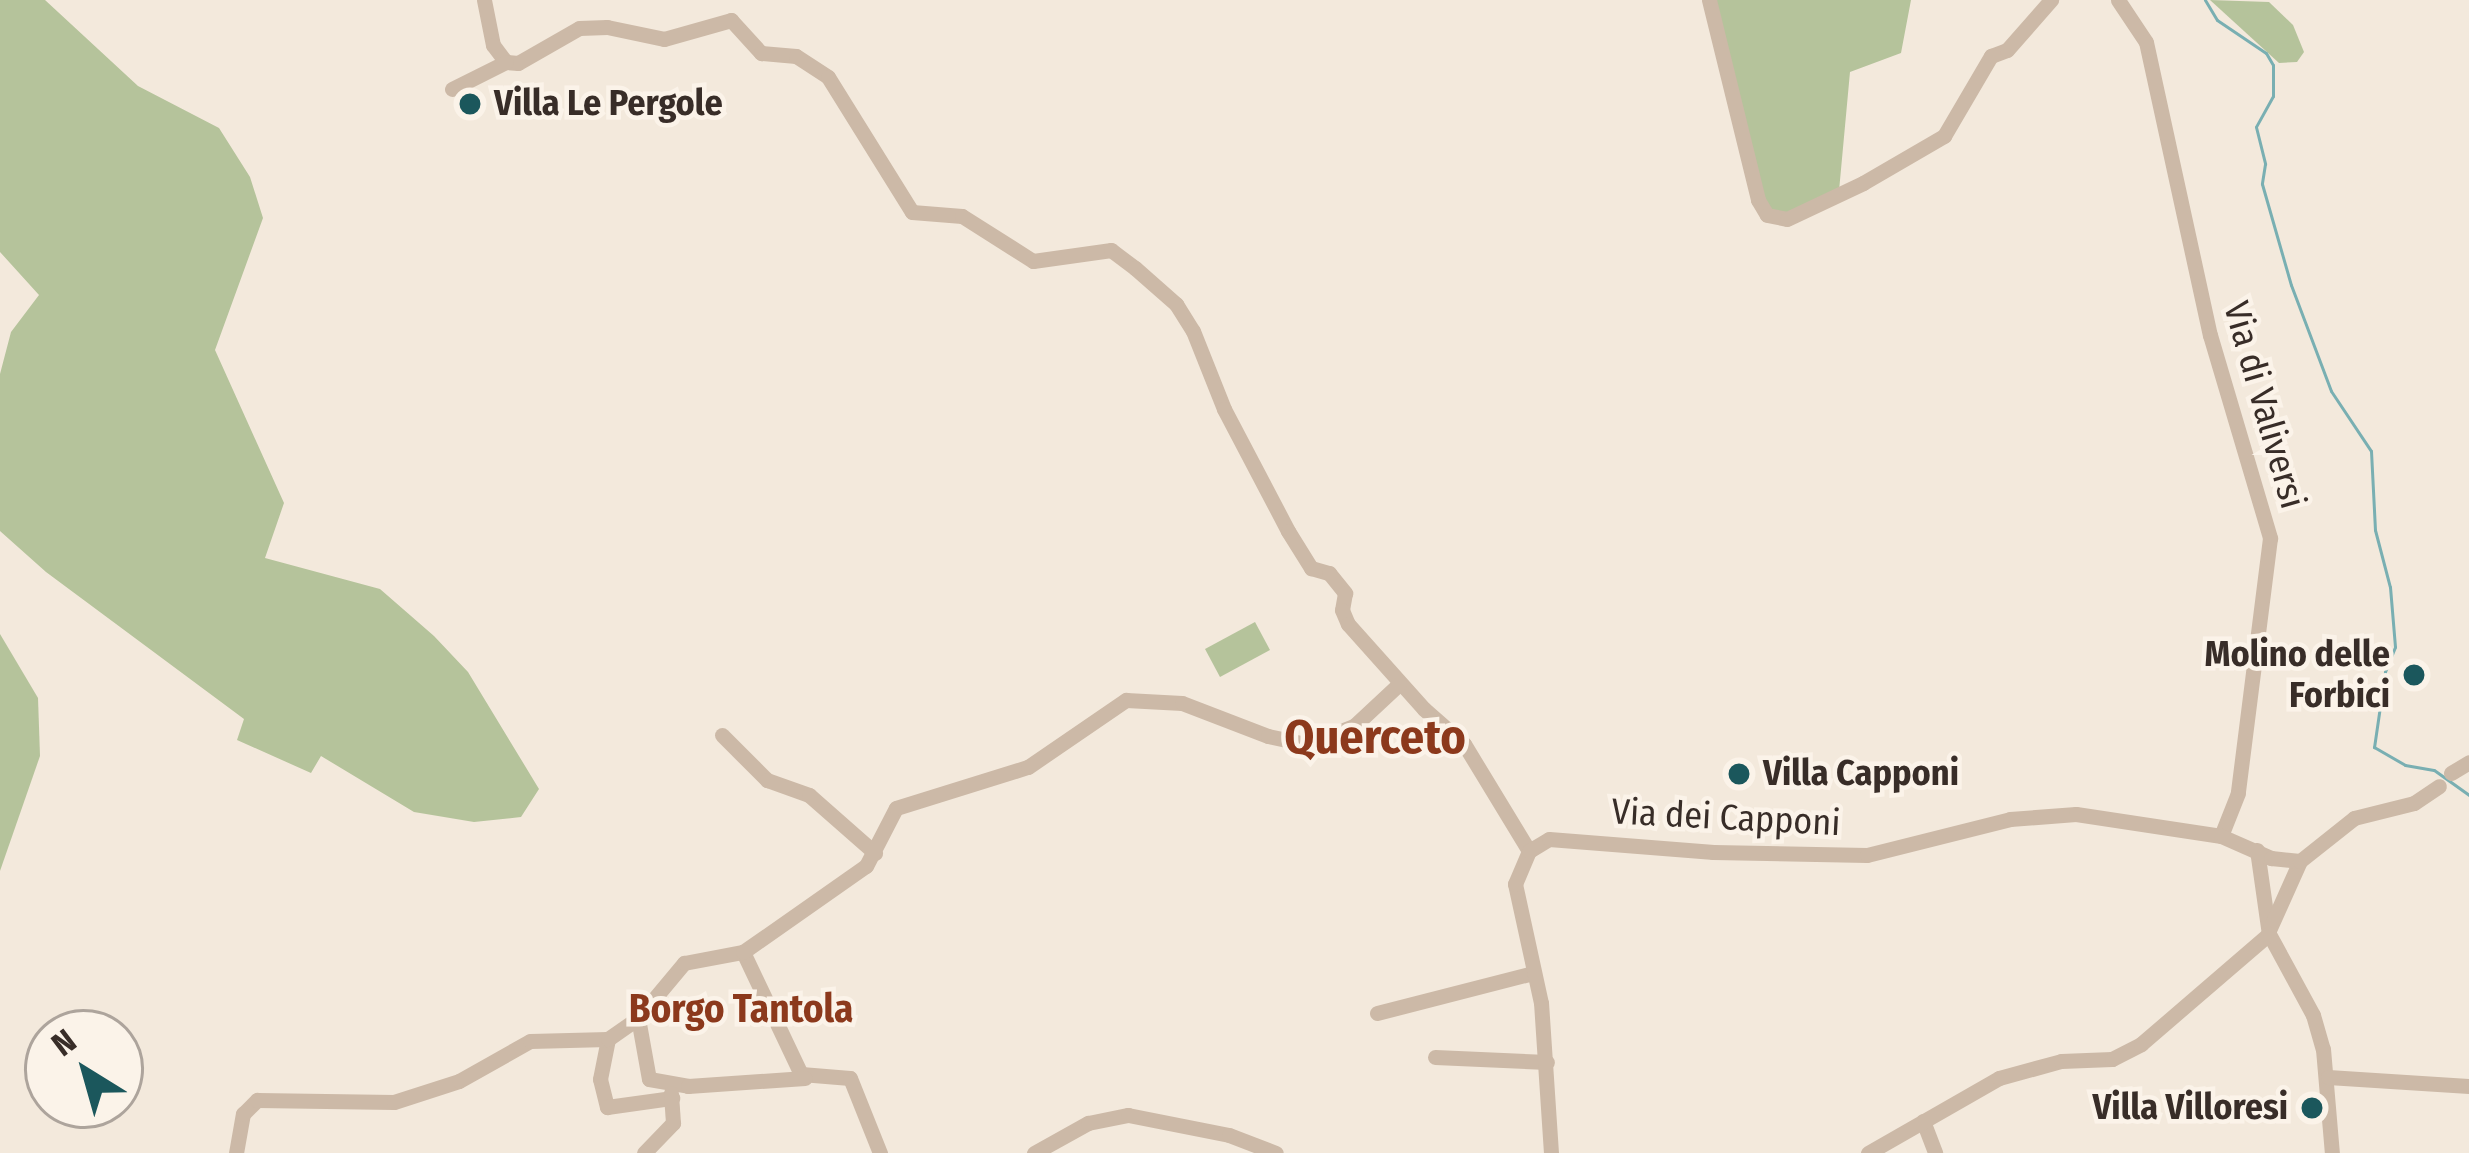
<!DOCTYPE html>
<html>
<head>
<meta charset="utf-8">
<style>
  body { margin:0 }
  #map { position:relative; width:2469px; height:1153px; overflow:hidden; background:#f3e9dc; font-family:"Fira Sans Condensed",sans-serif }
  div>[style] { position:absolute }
  .green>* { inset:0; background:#b5c39b }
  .stream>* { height:3px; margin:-1.5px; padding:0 1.5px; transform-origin:1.5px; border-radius:1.5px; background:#79afb2 }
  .street>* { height:15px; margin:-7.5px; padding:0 7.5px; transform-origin:7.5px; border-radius:7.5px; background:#ccb9a7 }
  .dots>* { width:33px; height:33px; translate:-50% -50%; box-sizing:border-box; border:6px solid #fbf3e9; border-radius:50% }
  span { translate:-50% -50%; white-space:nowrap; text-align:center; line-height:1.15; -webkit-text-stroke:9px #fbf3e9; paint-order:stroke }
  .poi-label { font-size:36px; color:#382d28; font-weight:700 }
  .left { translate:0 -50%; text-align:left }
  .right { translate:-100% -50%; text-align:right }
  .street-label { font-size:36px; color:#382d28 }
  .neighbourhood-label { font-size:39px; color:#8c391c; font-weight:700 }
  .district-label { font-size:48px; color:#8c391c; font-weight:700 }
  .north { position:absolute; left:24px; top:1009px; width:120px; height:120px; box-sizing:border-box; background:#fbf3e9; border:3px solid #ada49c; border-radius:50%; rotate:323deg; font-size:33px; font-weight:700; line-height:48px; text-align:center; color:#382d28 }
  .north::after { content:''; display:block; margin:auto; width:42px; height:54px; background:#1b575c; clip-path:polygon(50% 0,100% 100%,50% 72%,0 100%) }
</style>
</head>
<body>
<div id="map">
  <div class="green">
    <div style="clip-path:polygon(0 0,45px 0,138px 86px,219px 128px,250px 177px,263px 218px,215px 350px,284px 503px,265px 558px,380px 589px,434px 636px,468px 672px,539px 789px,521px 817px,474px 822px,414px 812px,321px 756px,311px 773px,237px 740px,244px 719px,46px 572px,0 531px,0 374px,11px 332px,39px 295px,0 252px)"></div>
    <div style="clip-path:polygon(1714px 0,1911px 0,1901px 53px,1850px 72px,1839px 191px,1790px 212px,1773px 212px,1762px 196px)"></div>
    <div style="clip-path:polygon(2210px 0,2269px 2px,2293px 25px,2304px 52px,2297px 62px,2279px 63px)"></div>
    <div style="clip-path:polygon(1255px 622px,1270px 650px,1220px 677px,1205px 649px)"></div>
    <div style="clip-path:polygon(0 634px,38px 698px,40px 756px,0 871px)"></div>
  </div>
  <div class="stream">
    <div style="left:2205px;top:0;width:23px;rotate:59deg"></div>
    <div style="left:2217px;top:20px;width:59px;rotate:34deg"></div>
    <div style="left:2266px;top:53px;width:14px;rotate:60deg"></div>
    <div style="left:2273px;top:65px;width:31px;rotate:90deg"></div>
    <div style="left:2273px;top:96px;width:35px;rotate:119deg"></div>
    <div style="left:2256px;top:127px;width:38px;rotate:76deg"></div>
    <div style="left:2265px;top:164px;width:20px;rotate:99deg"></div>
    <div style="left:2262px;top:184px;width:105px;rotate:74deg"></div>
    <div style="left:2291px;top:285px;width:113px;rotate:69.3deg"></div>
    <div style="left:2331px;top:391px;width:72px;rotate:56.3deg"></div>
    <div style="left:2371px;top:451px;width:79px;rotate:87.1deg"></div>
    <div style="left:2375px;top:530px;width:59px;rotate:75.3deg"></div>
    <div style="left:2390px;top:587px;width:60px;rotate:85.2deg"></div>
    <div style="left:2395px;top:647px;width:27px;rotate:112deg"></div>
    <div style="left:2385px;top:672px;width:76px;rotate:98.3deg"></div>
    <div style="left:2374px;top:747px;width:36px;rotate:30deg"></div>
    <div style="left:2405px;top:765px;width:29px;rotate:10deg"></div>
    <div style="left:2434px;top:770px;width:43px;rotate:35.5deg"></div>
  </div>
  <div class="street">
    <div style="left:484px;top:0;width:46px;rotate:78.7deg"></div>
    <div style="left:493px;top:45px;width:21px;rotate:53deg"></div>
    <div style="left:1709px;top:0;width:206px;rotate:76.2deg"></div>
    <div style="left:1758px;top:200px;width:17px;rotate:59deg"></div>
    <div style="left:1767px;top:215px;width:20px;rotate:11deg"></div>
    <div style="left:1787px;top:219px;width:84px;rotate:-25.3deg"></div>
    <div style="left:1863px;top:183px;width:94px;rotate:-30.1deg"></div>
    <div style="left:1944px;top:136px;width:93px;rotate:-59.6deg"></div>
    <div style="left:1991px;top:56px;width:17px;rotate:-21deg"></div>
    <div style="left:2007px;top:50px;width:67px;rotate:-48.7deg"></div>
    <div style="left:2118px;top:0;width:50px;rotate:56.3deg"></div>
    <div style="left:2146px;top:42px;width:300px;rotate:77.7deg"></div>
    <div style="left:2210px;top:335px;width:212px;rotate:73.5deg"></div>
    <div style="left:2270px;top:538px;width:257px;rotate:97.2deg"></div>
    <div style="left:2238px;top:793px;width:46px;rotate:111.6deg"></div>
    <div style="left:506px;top:62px;width:12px;rotate:5deg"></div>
    <div style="left:518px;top:63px;width:70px;rotate:-29.8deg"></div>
    <div style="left:579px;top:28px;width:28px;rotate:-2deg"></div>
    <div style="left:607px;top:27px;width:58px;rotate:11.9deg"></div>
    <div style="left:664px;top:39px;width:70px;rotate:-15.8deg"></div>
    <div style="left:731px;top:20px;width:45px;rotate:47.7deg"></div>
    <div style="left:761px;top:53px;width:35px;rotate:5deg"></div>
    <div style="left:796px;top:56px;width:38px;rotate:33deg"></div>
    <div style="left:828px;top:77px;width:159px;rotate:58.1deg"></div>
    <div style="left:912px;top:212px;width:50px;rotate:4.6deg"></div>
    <div style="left:962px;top:216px;width:84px;rotate:32.4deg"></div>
    <div style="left:1033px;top:261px;width:79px;rotate:-8deg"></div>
    <div style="left:1111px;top:250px;width:30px;rotate:37deg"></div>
    <div style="left:1135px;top:268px;width:55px;rotate:41.3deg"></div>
    <div style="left:1176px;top:304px;width:32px;rotate:58deg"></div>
    <div style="left:1193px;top:331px;width:84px;rotate:68.3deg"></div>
    <div style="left:1224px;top:409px;width:138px;rotate:62.3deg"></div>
    <div style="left:1288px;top:531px;width:44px;rotate:58.1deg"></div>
    <div style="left:1311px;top:568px;width:19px;rotate:16deg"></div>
    <div style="left:1329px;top:573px;width:26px;rotate:51deg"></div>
    <div style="left:1345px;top:593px;width:17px;rotate:100deg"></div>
    <div style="left:1342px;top:610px;width:15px;rotate:67deg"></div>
    <div style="left:1348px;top:624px;width:114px;rotate:48.2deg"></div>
    <div style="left:1424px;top:709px;width:53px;rotate:41.2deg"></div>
    <div style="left:1464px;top:744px;width:125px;rotate:58.7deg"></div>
    <div style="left:452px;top:89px;width:60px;rotate:-26.6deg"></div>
    <div style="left:722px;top:735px;width:64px;rotate:45deg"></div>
    <div style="left:767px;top:780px;width:45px;rotate:19.7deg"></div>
    <div style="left:809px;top:795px;width:88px;rotate:41.3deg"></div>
    <div style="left:2451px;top:773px;width:21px;rotate:-31deg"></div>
    <div style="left:2257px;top:850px;width:85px;rotate:81.9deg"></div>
    <div style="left:2269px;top:934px;width:92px;rotate:61.5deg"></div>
    <div style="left:2313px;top:1015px;width:35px;rotate:74deg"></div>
    <div style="left:2323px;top:1049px;width:104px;rotate:85.1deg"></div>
    <div style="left:2270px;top:928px;width:73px;rotate:-65.9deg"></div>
    <div style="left:743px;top:952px;width:135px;rotate:64.6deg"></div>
    <div style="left:801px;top:1074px;width:49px;rotate:4.7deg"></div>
    <div style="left:850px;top:1078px;width:81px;rotate:68.2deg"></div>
    <div style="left:1377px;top:1013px;width:161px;rotate:-14.4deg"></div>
    <div style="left:638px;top:1018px;width:62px;rotate:79.8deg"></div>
    <div style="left:649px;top:1079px;width:40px;rotate:10deg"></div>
    <div style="left:688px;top:1086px;width:117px;rotate:-3.9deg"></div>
    <div style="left:608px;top:1039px;width:41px;rotate:101.3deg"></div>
    <div style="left:600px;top:1079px;width:29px;rotate:76deg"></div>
    <div style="left:607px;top:1107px;width:66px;rotate:-7.9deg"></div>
    <div style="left:1435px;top:1057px;width:112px;rotate:2.6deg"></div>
    <div style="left:2328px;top:1077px;width:141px;rotate:3.7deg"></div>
    <div style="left:1923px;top:1121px;width:34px;rotate:69deg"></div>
    <div style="left:236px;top:1153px;width:40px;rotate:-80deg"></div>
    <div style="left:243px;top:1114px;width:20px;rotate:-45deg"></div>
    <div style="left:257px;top:1100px;width:137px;rotate:0.8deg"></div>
    <div style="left:394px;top:1102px;width:68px;rotate:-17.9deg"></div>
    <div style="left:459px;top:1081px;width:81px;rotate:-29.4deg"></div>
    <div style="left:530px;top:1041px;width:78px;rotate:-1.5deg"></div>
    <div style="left:608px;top:1039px;width:37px;rotate:-35deg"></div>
    <div style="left:638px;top:1018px;width:72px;rotate:-50.1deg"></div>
    <div style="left:684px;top:963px;width:60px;rotate:-10.6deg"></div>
    <div style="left:743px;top:952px;width:150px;rotate:-35deg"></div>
    <div style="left:866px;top:866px;width:65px;rotate:-62.7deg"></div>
    <div style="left:896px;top:808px;width:138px;rotate:-17.3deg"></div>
    <div style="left:1028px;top:767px;width:119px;rotate:-34.4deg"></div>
    <div style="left:1126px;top:700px;width:56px;rotate:3.1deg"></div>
    <div style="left:1182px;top:703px;width:92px;rotate:21deg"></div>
    <div style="left:1268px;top:736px;width:40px;rotate:12deg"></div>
    <div style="left:1307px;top:744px;width:50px;rotate:-21deg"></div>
    <div style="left:1354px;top:726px;width:62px;rotate:-43deg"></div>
    <div style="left:644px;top:1153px;width:42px;rotate:-46deg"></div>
    <div style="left:673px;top:1123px;width:30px;rotate:-94deg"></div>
    <div style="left:1034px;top:1153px;width:62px;rotate:-29.1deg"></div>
    <div style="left:1088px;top:1123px;width:41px;rotate:-11.3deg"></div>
    <div style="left:1128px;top:1115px;width:103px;rotate:11.2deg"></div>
    <div style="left:1229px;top:1135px;width:50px;rotate:21deg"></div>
    <div style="left:1551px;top:1153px;width:150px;rotate:-93.8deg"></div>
    <div style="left:1541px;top:1003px;width:122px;rotate:-102.3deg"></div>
    <div style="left:1515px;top:884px;width:36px;rotate:-67deg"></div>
    <div style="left:1529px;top:851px;width:23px;rotate:-31deg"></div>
    <div style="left:1549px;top:839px;width:165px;rotate:4.5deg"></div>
    <div style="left:1713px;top:852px;width:154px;rotate:1.1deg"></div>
    <div style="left:1867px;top:855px;width:147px;rotate:-14.1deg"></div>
    <div style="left:2010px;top:819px;width:66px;rotate:-4.3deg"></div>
    <div style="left:2076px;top:814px;width:147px;rotate:8.6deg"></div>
    <div style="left:2221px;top:836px;width:55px;rotate:23.7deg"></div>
    <div style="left:2271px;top:858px;width:29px;rotate:6deg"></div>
    <div style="left:2300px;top:861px;width:69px;rotate:-38.5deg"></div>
    <div style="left:2354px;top:818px;width:62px;rotate:-14deg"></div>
    <div style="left:2414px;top:803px;width:30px;rotate:-34deg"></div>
    <div style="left:1868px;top:1153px;width:151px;rotate:-29.8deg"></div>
    <div style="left:1999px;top:1078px;width:64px;rotate:-15.3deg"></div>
    <div style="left:2061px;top:1061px;width:51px;rotate:-2.2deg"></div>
    <div style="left:2112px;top:1059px;width:33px;rotate:-27deg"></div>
    <div style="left:2141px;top:1044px;width:169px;rotate:-40.7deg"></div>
  </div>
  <div class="dots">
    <div style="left:470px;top:104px;background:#1b575c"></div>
    <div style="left:2414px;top:675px;background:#1b575c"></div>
    <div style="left:1739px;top:774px;background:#1b575c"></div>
    <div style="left:2312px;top:1108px;background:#1b575c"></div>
  </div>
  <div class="poi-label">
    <span class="left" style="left:494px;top:104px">Villa Le Pergole</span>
    <span class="right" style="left:2390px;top:675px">Molino delle<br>Forbici</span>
    <span class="left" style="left:1763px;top:774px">Villa Capponi</span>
    <span class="right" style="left:2288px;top:1108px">Villa Villoresi</span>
  </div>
  <div class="street-label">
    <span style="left:2264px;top:405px;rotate:74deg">Via di Valiversi</span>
    <span style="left:1726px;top:818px;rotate:3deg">Via dei Capponi</span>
  </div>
  <div class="neighbourhood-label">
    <span style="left:741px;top:1009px">Borgo Tantola</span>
  </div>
  <div class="district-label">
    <span style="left:1375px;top:738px">Querceto</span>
  </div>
  <div class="north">N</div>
</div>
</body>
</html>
